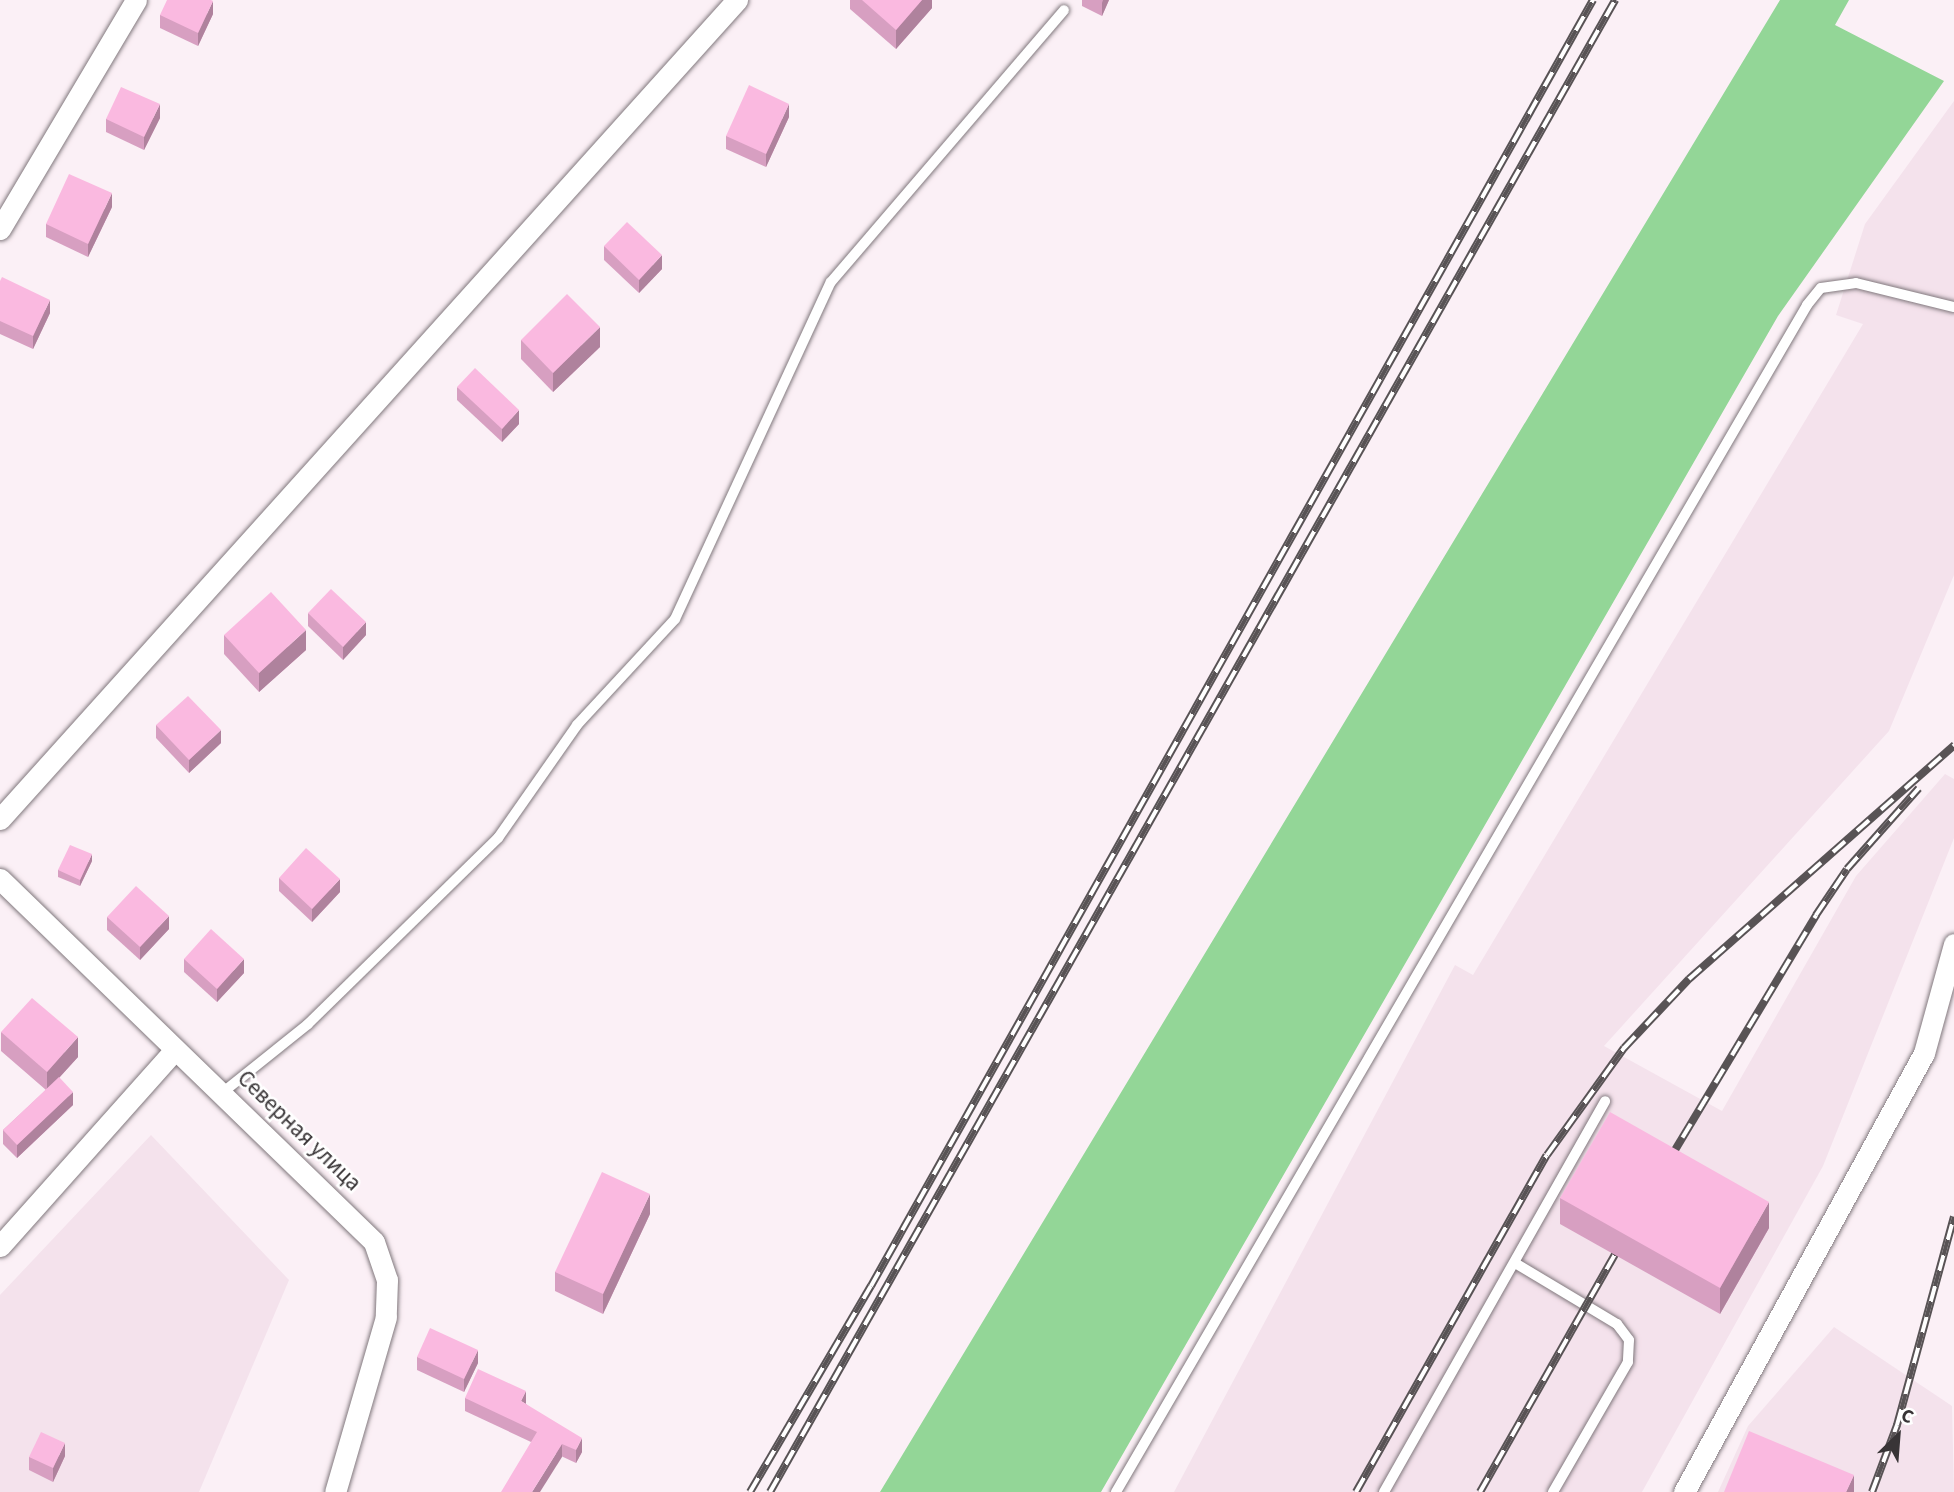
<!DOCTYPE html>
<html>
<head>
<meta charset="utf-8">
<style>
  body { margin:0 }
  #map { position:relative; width:1954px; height:1492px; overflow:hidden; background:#fbf0f6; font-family:"Source Sans 3",sans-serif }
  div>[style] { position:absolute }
  .built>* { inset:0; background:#f4e2ec }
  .forest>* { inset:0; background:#93d697 }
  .roads { filter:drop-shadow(0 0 2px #81787d) drop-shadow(0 0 2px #81787d) }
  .service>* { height:10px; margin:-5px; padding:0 5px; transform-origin:5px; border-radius:5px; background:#fff }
  .minor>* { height:21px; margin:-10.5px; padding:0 10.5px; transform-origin:10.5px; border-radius:10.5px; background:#fff }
  .rail>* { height:8px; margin-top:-4px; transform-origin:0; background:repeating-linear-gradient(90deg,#fff 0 16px,#585355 0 32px); box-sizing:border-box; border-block:2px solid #585355 }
  .wall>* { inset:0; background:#d79fc1 }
  .shaded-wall>* { inset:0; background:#af829d }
  .building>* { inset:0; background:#fab9e0 }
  span { translate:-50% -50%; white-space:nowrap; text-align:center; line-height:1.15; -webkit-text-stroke:5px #fff; paint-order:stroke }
  .street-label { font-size:23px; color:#383436 }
  .north { position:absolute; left:1863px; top:1401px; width:70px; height:70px; -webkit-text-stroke:5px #fff; paint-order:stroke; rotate:25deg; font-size:19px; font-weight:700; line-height:28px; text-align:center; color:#383436 }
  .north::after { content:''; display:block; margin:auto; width:24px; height:32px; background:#383436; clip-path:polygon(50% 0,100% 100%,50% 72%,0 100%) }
</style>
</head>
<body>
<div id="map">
  <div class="built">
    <div style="clip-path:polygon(1954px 101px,1954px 575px,1889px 731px,1604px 1046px,1722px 1111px,1856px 876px,1945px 774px,1954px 779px,1954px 838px,1823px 1166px,1642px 1492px,1174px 1492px,1455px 965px,1473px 975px,1863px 324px,1836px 315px,1865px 224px)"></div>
    <div style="clip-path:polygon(151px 1135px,289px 1280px,199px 1492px,0 1492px,0 1295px)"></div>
    <div style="clip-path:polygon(1834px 1327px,1952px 1406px,1954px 1492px,1718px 1492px,1748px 1426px)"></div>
  </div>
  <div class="forest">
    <div style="clip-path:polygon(1780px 0,1849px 0,1835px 25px,1944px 81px,1778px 316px,1101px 1492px,880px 1492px)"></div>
  </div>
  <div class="roads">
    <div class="service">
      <div style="left:222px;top:1093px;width:110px;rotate:-38.7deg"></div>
      <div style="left:308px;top:1024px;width:266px;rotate:-44.4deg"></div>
      <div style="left:498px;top:838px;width:138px;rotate:-55deg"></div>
      <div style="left:577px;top:725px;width:144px;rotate:-47.2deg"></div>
      <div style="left:675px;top:619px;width:371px;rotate:-65.2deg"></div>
      <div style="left:831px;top:282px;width:358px;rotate:-49.4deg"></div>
      <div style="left:1515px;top:1263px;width:119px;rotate:30.9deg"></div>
      <div style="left:1617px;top:1324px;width:20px;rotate:53deg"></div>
      <div style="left:1629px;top:1340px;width:22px;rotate:93deg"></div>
      <div style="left:1628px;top:1362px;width:150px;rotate:120deg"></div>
      <div style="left:1116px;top:1492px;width:1373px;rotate:-59.79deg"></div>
      <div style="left:1807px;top:305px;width:22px;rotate:-51deg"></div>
      <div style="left:1821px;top:288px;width:35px;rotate:-8deg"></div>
      <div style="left:1856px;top:283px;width:101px;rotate:13.8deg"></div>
      <div style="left:1384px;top:1492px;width:449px;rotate:-60.5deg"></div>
    </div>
    <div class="minor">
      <div style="left:0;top:229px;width:266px;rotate:-59.3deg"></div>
      <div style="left:0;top:819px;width:1102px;rotate:-48.02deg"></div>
      <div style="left:0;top:879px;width:521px;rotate:44.14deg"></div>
      <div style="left:374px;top:1242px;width:40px;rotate:71.1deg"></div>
      <div style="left:387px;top:1280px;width:37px;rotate:92deg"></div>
      <div style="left:386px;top:1317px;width:182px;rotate:106.2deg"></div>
      <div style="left:0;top:1246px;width:261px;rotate:-48.3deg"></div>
      <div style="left:1684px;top:1492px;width:500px;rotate:-61.33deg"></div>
      <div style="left:1924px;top:1053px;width:113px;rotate:-74.6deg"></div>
    </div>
  </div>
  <div class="rail">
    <div style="left:1666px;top:1165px;width:292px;rotate:-59deg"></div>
    <div style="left:1816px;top:915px;width:55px;rotate:-56deg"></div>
    <div style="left:1847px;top:869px;width:108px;rotate:-48.4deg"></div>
    <div style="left:750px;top:1492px;width:239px;rotate:-59.6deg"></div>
    <div style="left:871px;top:1286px;width:1475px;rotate:-60.69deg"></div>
    <div style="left:770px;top:1492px;width:1715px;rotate:-60.47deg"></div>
    <div style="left:1356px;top:1492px;width:387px;rotate:-60.5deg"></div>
    <div style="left:1547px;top:1155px;width:132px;rotate:-54.3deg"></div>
    <div style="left:1624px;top:1048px;width:95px;rotate:-46.7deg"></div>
    <div style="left:1689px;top:979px;width:354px;rotate:-41.4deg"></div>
    <div style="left:1480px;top:1492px;width:292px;rotate:-60.4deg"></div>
    <div style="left:1872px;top:1492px;width:72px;rotate:-69.5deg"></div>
    <div style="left:1897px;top:1425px;width:216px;rotate:-74.7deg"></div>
  </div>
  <div class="wall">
    <div style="clip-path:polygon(850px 0,932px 0,932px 8px,896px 49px,850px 9px)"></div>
    <div style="clip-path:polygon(1082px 0,1109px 0,1102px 16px,1082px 6px)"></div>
    <div style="clip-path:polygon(213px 14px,198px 46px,160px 28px,160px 15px)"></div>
    <div style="clip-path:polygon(789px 117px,766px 167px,726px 149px,726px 136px)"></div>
    <div style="clip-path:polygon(160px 118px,144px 150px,106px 132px,106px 119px)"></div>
    <div style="clip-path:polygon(112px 207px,88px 257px,46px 237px,46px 224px)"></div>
    <div style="clip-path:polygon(604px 246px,662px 269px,639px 293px,604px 260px)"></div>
    <div style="clip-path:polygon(0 281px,50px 313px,33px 349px,0 334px)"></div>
    <div style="clip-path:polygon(521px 340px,600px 347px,553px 392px,521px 359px)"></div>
    <div style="clip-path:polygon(457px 387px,519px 424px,502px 442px,457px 400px)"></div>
    <div style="clip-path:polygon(308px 613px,366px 635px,343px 660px,308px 626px)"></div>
    <div style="clip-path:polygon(224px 635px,306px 650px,259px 692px,224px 654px)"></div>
    <div style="clip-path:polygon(156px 725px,221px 743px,189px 773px,156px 738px)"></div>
    <div style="clip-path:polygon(92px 861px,80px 886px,58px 877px,58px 870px)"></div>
    <div style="clip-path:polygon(279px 878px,340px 892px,312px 922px,279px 891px)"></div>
    <div style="clip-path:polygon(107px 917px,169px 929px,140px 960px,107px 930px)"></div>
    <div style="clip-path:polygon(184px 959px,244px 973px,217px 1002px,184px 972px)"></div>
    <div style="clip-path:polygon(1px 1032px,78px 1057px,59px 1078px,73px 1105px,17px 1158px,3px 1144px,3px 1130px,46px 1090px,1px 1051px)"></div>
    <div style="clip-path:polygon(1560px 1198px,1769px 1228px,1720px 1314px,1560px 1224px)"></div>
    <div style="clip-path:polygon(650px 1214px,603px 1314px,555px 1291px,555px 1272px)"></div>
    <div style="clip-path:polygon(417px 1357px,478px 1363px,464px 1392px,417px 1370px)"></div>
    <div style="clip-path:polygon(465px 1398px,526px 1404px,582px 1452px,576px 1463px,465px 1411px)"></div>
    <div style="clip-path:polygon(65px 1456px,53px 1482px,29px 1470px,29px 1457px)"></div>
  </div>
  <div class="shaded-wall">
    <div style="clip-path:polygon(922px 0,932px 0,932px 8px,896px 49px,896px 30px)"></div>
    <div style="clip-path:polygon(1103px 0,1109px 0,1102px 16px,1102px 3px)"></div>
    <div style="clip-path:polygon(213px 1px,213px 14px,198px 46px,198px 33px)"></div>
    <div style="clip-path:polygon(160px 104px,160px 118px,144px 150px,144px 137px)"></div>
    <div style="clip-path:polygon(789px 104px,789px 117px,766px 167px,766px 154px)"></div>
    <div style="clip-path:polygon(112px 193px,112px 207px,88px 257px,88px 244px)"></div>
    <div style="clip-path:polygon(662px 255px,662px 269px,639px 293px,639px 280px)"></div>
    <div style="clip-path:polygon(50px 300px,50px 313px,33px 349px,33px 336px)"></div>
    <div style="clip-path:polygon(600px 327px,600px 347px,553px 392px,553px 373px)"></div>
    <div style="clip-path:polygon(519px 410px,519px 424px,502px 442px,502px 429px)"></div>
    <div style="clip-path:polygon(366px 622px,366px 635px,343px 660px,343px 647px)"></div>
    <div style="clip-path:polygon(306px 630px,306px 650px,259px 692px,259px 673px)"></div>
    <div style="clip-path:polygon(221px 730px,221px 743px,189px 773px,189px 760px)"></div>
    <div style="clip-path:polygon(92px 854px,92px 861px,80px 886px,80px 880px)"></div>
    <div style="clip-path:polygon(340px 879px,340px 892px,312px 922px,312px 909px)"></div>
    <div style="clip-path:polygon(169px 916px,169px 929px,140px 960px,140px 947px)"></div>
    <div style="clip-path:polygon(244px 959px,244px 973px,217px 1002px,217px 989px)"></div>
    <div style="clip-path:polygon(78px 1037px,78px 1057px,47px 1091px,47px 1072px)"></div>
    <div style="clip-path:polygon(73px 1092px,73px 1105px,17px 1158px,17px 1145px)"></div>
    <div style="clip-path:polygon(650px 1194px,650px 1214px,603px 1314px,603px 1294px)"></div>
    <div style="clip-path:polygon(1769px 1202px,1769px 1228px,1720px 1314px,1720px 1288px)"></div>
    <div style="clip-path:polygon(478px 1350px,478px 1363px,464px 1392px,464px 1379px)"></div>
    <div style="clip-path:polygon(526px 1391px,526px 1404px,521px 1401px)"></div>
    <div style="clip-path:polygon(582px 1438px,582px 1452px,576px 1463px,576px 1450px)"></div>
    <div style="clip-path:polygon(65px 1443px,65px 1456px,53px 1482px,53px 1468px)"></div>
    <div style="clip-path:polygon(562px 1444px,562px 1457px,540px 1492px,532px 1492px)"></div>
    <div style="clip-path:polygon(1854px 1475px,1854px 1492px,1846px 1492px)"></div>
  </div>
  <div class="building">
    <div style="clip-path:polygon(167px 0,211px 0,213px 1px,198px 33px,160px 15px)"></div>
    <div style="clip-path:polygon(862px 0,922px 0,896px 30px)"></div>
    <div style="clip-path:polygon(749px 85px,789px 104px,766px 154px,726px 136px)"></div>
    <div style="clip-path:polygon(121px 87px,160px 104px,144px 137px,106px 119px)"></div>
    <div style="clip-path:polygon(69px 174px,112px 193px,88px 244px,46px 224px)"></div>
    <div style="clip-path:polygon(627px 222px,662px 255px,639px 280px,604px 246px)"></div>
    <div style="clip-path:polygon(2px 277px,50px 300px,33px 336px,0 321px,0 281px)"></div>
    <div style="clip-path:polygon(567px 294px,600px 327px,553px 373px,521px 340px)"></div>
    <div style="clip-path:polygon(475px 368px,519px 410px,502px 429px,457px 387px)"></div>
    <div style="clip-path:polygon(331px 589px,366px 622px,343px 647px,308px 613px)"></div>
    <div style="clip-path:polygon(271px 592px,306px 630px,259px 673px,224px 635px)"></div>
    <div style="clip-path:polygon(188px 696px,221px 730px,189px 760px,156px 725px)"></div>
    <div style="clip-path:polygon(70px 845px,92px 854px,80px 880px,58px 870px)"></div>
    <div style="clip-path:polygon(306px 848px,340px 879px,312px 909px,279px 878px)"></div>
    <div style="clip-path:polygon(136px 886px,169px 916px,140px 947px,107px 917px)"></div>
    <div style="clip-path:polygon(211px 929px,244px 959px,217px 989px,184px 959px)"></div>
    <div style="clip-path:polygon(32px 998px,78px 1037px,47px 1072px,1px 1032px)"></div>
    <div style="clip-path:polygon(59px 1077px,73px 1092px,17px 1145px,3px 1130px)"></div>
    <div style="clip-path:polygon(1610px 1112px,1769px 1202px,1720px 1288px,1560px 1198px)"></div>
    <div style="clip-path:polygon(602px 1172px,650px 1194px,603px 1294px,555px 1272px)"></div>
    <div style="clip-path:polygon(430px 1328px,478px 1350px,464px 1379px,417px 1357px)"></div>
    <div style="clip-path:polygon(478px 1369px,526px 1391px,521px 1401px,582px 1438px,576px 1450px,562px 1444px,532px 1492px,501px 1492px,537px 1432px,465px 1398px)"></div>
    <div style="clip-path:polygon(1749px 1431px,1854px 1475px,1846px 1492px,1724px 1492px)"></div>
    <div style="clip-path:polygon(41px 1432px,65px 1443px,53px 1468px,29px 1457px)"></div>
  </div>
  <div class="street-label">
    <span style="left:299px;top:1131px;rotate:44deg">Северная улица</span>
  </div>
  <div class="north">С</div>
</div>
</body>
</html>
